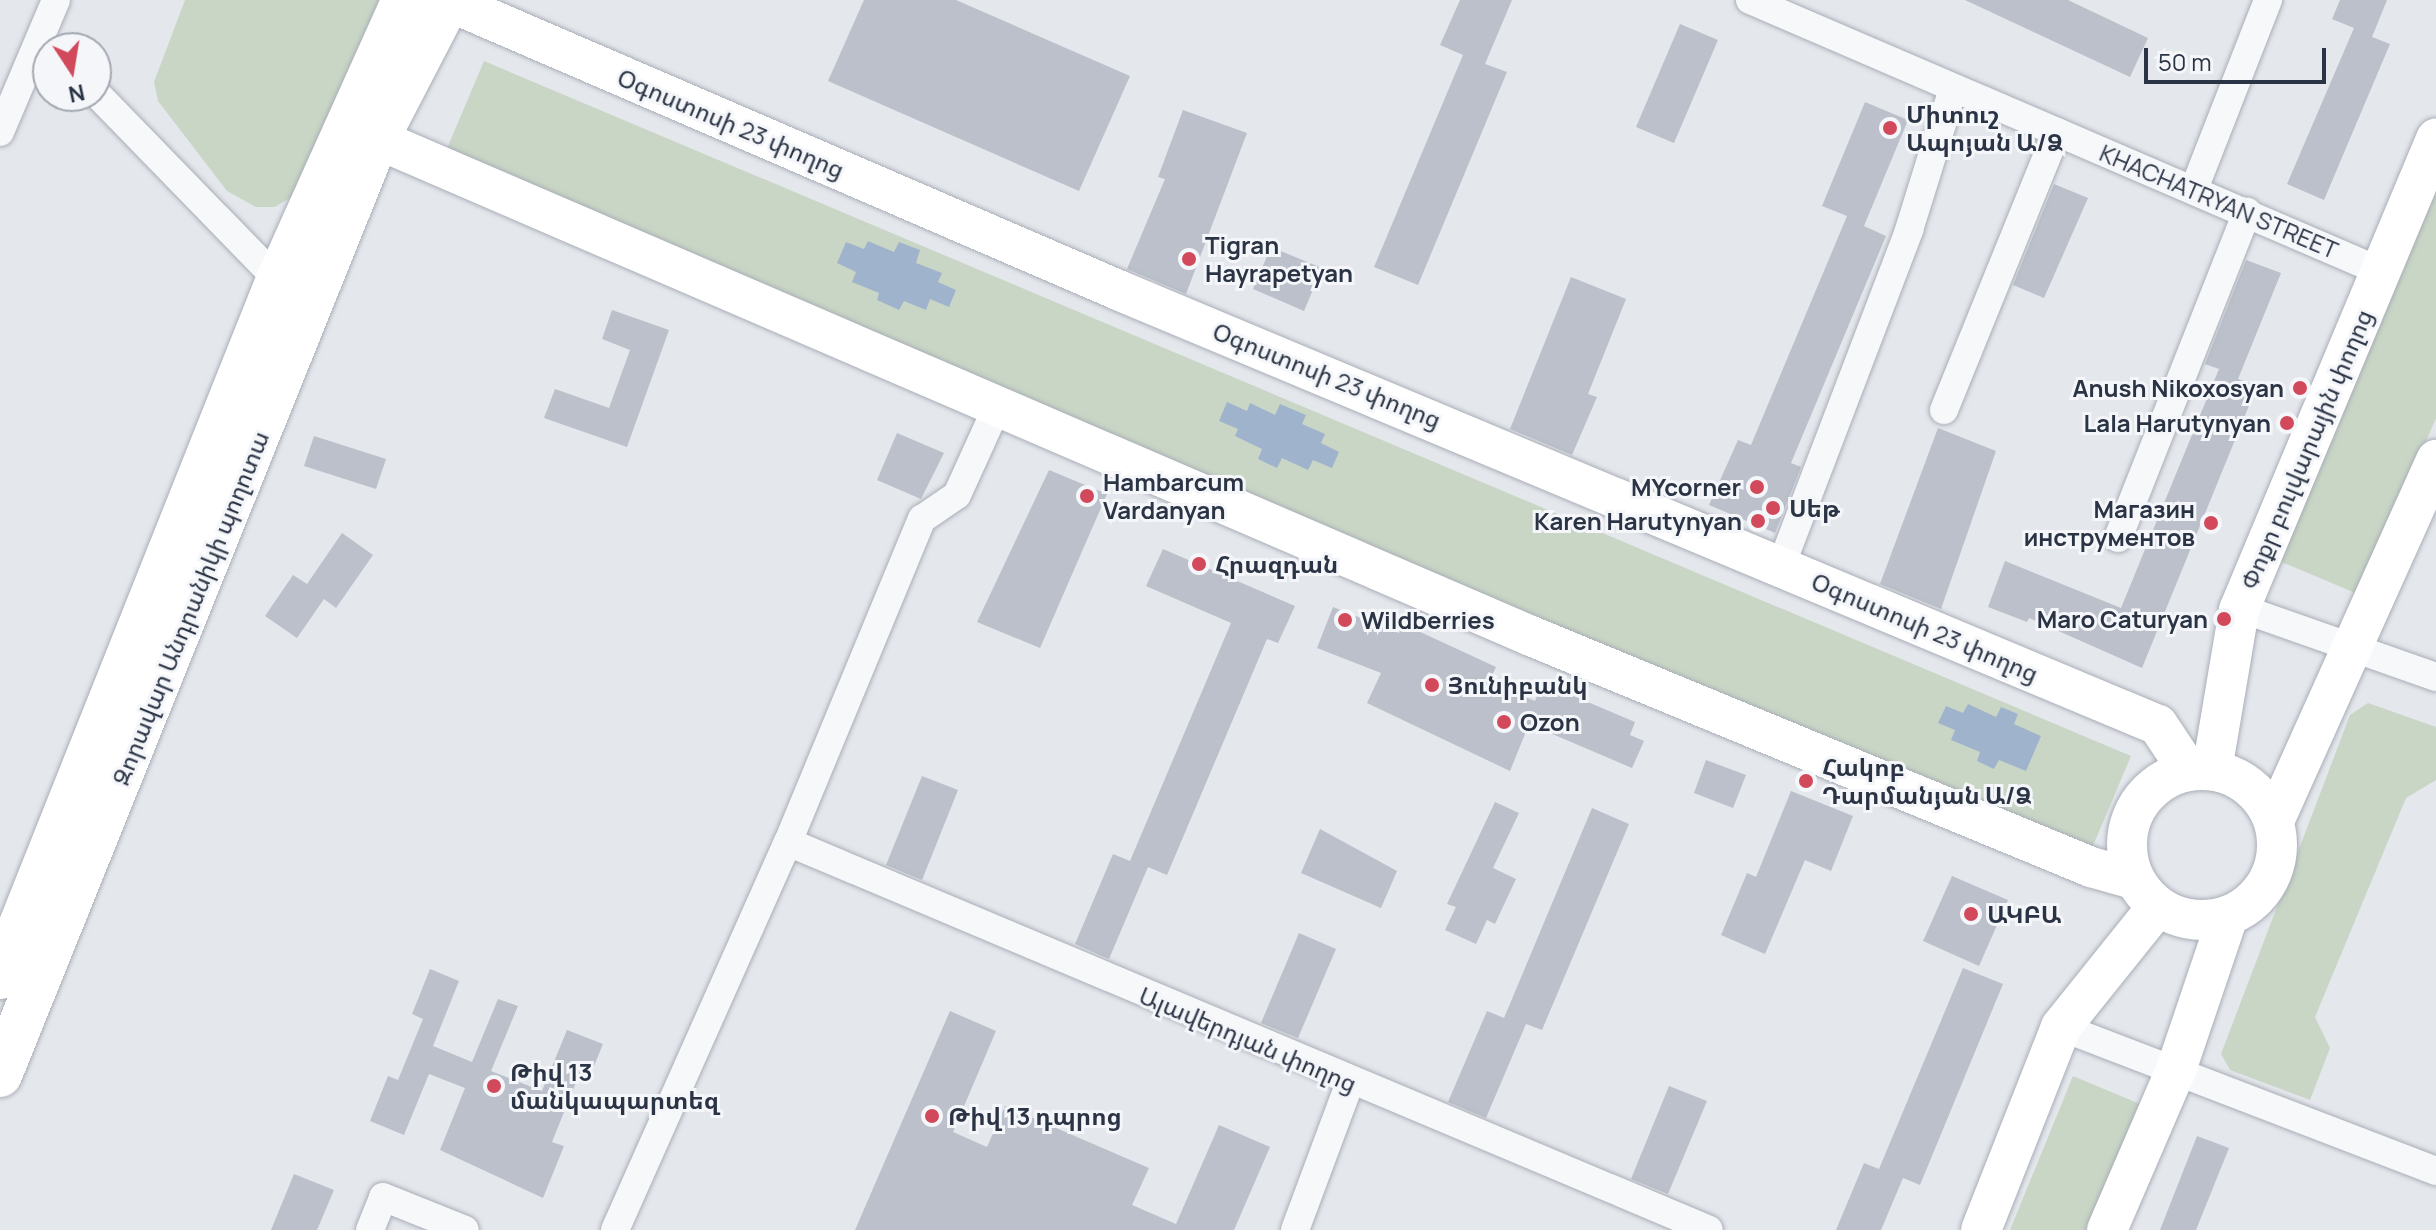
<!DOCTYPE html>
<html>
<head>
<meta charset="utf-8">
<style>
  body { margin:0 }
  #map { position:relative; width:2436px; height:1230px; overflow:hidden; background:#e4e7ec; font-family:Manrope,"Noto Sans Armenian",sans-serif }
  div>[style] { position:absolute }
  .green>* { inset:0; background:#c9d6c5 }
  .water>* { inset:0; background:#9fb4cc }
  .building>* { inset:0; background:#bbc0ca }
  .roads { filter:drop-shadow(0 0 2px #a9aeb7) drop-shadow(0 0 2px #a9aeb7) }
  .street>* { height:28px; margin:-14px; padding:0 14px; transform-origin:14px; border-radius:14px; background:#f7f8fa }
  .secondary>* { height:40px; margin:-20px; padding:0 20px; transform-origin:20px; border-radius:20px; background:#fff }
  .secondary>.ring { margin:-20px; padding:0; box-sizing:content-box; background:none; border:40px solid #fff; border-radius:50% }
  .primary>* { height:44px; margin:-22px; padding:0 22px; transform-origin:22px; border-radius:22px; background:#fff }
  .dots>* { width:22px; height:22px; translate:-50% -50%; box-sizing:border-box; border:4px solid #f4f6f9; border-radius:50% }
  span { translate:-50% -50%; white-space:nowrap; text-align:center; line-height:1.15; -webkit-text-stroke:6px #f4f6f9; paint-order:stroke }
  .poi-label { font-size:24px; color:#2b3445; font-weight:700 }
  .left { translate:0 -50%; text-align:left }
  .right { translate:-100% -50%; text-align:right }
  .street-label { font-size:24px; color:#2b3445 }
  .north { position:absolute; left:32px; top:32px; width:80px; height:80px; box-sizing:border-box; background:#f4f6f9; border:2px solid #a4a8b1; border-radius:50%; rotate:168deg; font-size:22px; font-weight:700; line-height:32px; text-align:center; color:#2b3445 }
  .north::after { content:''; display:block; margin:auto; width:28px; height:36px; background:#d1495b; clip-path:polygon(50% 0,100% 100%,50% 72%,0 100%) }
  .scale { position:absolute; left:2144px; top:48px; width:182px; height:36px; box-sizing:border-box; border:4px solid #2b3445; border-top:0; padding-left:10px; font-size:24px; line-height:28px; white-space:nowrap; color:#2b3445; -webkit-text-stroke:6px #f4f6f9; paint-order:stroke }
</style>
</head>
<body>
<div id="map">
  <div class="green">
    <div style="clip-path:polygon(185px 0,379px 0,300px 192px,275px 207px,256px 207px,227px 191px,158px 101px,154px 82px)"></div>
    <div style="clip-path:polygon(484px 61px,2131px 756px,2090px 853px,443px 158px)"></div>
    <div style="clip-path:polygon(2436px 192px,2436px 418px,2360px 595px,2277px 560px)"></div>
    <div style="clip-path:polygon(2368px 703px,2436px 727px,2436px 780px,2406px 798px,2315px 1017px,2330px 1048px,2310px 1100px,2230px 1070px,2221px 1054px,2350px 715px)"></div>
    <div style="clip-path:polygon(2073px 1076px,2140px 1104px,2088px 1230px,2010px 1230px)"></div>
  </div>
  <div class="water">
    <div style="clip-path:polygon(868px 241px,894px 252px,899px 242px,920px 250px,916px 263px,942px 273px,938px 282px,956px 290px,949px 307px,930px 299px,926px 310px,904px 301px,899px 310px,877px 300px,879px 293px,852px 282px,856px 272px,837px 263px,846px 242px,864px 249px)"></div>
    <div style="clip-path:polygon(1227px 402px,1247px 411px,1250px 403px,1275px 415px,1280px 404px,1306px 415px,1302px 424px,1325px 434px,1321px 443px,1339px 452px,1332px 468px,1313px 460px,1308px 470px,1282px 458px,1277px 468px,1258px 459px,1262px 449px,1235px 436px,1238px 429px,1219px 421px)"></div>
    <div style="clip-path:polygon(1968px 704px,1996px 717px,2001px 707px,2018px 714px,2014px 724px,2041px 736px,2026px 771px,1999px 760px,1994px 769px,1977px 761px,1980px 752px,1951px 740px,1955px 730px,1938px 723px,1946px 706px,1963px 713px)"></div>
  </div>
  <div class="building">
    <div style="clip-path:polygon(864px 0,956px 0,1130px 76px,1079px 191px,828px 81px)"></div>
    <div style="clip-path:polygon(1460px 0,1512px 0,1485px 64px,1507px 72px,1418px 285px,1374px 267px,1463px 55px,1440px 45px)"></div>
    <div style="clip-path:polygon(1965px 0,2068px 0,2148px 38px,2130px 77px)"></div>
    <div style="clip-path:polygon(2340px 0,2387px 0,2372px 37px,2390px 44px,2324px 200px,2287px 184px,2354px 28px,2332px 19px)"></div>
    <div style="clip-path:polygon(1680px 24px,1718px 40px,1674px 143px,1636px 127px)"></div>
    <div style="clip-path:polygon(1865px 102px,1908px 120px,1864px 226px,1886px 236px,1791px 463px,1801px 467px,1775px 533px,1709px 505px,1738px 440px,1751px 445px,1847px 216px,1822px 206px)"></div>
    <div style="clip-path:polygon(1183px 110px,1247px 133px,1186px 294px,1127px 269px,1165px 179px,1158px 177px)"></div>
    <div style="clip-path:polygon(2054px 184px,2088px 198px,2044px 298px,2013px 285px)"></div>
    <div style="clip-path:polygon(1271px 247px,1322px 268px,1304px 311px,1253px 289px)"></div>
    <div style="clip-path:polygon(2246px 260px,2281px 273px,2238px 379px,2257px 386px,2142px 668px,2029px 618px,2027px 622px,1988px 607px,2005px 561px,2121px 608px,2219px 369px,2205px 364px)"></div>
    <div style="clip-path:polygon(1571px 277px,1626px 299px,1588px 394px,1597px 397px,1572px 455px,1510px 429px)"></div>
    <div style="clip-path:polygon(612px 310px,669px 330px,627px 447px,544px 418px,555px 389px,609px 408px,630px 350px,602px 339px)"></div>
    <div style="clip-path:polygon(1938px 428px,1996px 451px,1941px 609px,1880px 584px)"></div>
    <div style="clip-path:polygon(897px 433px,944px 453px,921px 499px,877px 480px)"></div>
    <div style="clip-path:polygon(314px 436px,386px 459px,376px 489px,304px 466px)"></div>
    <div style="clip-path:polygon(1049px 470px,1107px 494px,1040px 648px,977px 622px)"></div>
    <div style="clip-path:polygon(342px 533px,373px 555px,336px 608px,324px 599px,297px 638px,265px 616px,293px 575px,307px 584px)"></div>
    <div style="clip-path:polygon(1163px 549px,1295px 606px,1278px 643px,1267px 639px,1167px 875px,1148px 867px,1109px 959px,1075px 944px,1113px 854px,1130px 861px,1231px 623px,1146px 586px)"></div>
    <div style="clip-path:polygon(1333px 607px,1399px 633px,1403px 624px,1496px 667px,1489px 682px,1535px 701px,1543px 683px,1635px 722px,1630px 735px,1644px 741px,1632px 768px,1529px 724px,1510px 771px,1367px 703px,1381px 673px,1317px 648px)"></div>
    <div style="clip-path:polygon(1706px 760px,1746px 775px,1733px 808px,1694px 793px)"></div>
    <div style="clip-path:polygon(922px 776px,958px 790px,922px 880px,886px 865px)"></div>
    <div style="clip-path:polygon(1791px 791px,1853px 816px,1831px 871px,1805px 860px,1765px 954px,1721px 935px,1747px 873px,1756px 877px)"></div>
    <div style="clip-path:polygon(1495px 802px,1519px 813px,1493px 868px,1516px 879px,1495px 924px,1487px 920px,1476px 944px,1445px 930px,1456px 907px,1447px 904px)"></div>
    <div style="clip-path:polygon(1592px 808px,1629px 824px,1542px 1030px,1526px 1024px,1486px 1118px,1448px 1102px,1487px 1011px,1504px 1018px)"></div>
    <div style="clip-path:polygon(1320px 829px,1397px 871px,1381px 908px,1301px 873px)"></div>
    <div style="clip-path:polygon(1952px 876px,2008px 900px,1979px 966px,1923px 941px)"></div>
    <div style="clip-path:polygon(1299px 933px,1336px 949px,1298px 1038px,1261px 1023px)"></div>
    <div style="clip-path:polygon(1963px 968px,2003px 984px,1920px 1185px,1903px 1178px,1881px 1230px,1836px 1230px,1864px 1163px,1879px 1169px)"></div>
    <div style="clip-path:polygon(430px 969px,459px 981px,433px 1046px,472px 1062px,498px 999px,518px 1006px,491px 1071px,542px 1091px,567px 1030px,603px 1044px,587px 1083px,577px 1080px,552px 1142px,564px 1146px,543px 1198px,440px 1150px,465px 1088px,429px 1074px,404px 1135px,370px 1121px,388px 1076px,398px 1080px,423px 1019px,412px 1014px)"></div>
    <div style="clip-path:polygon(950px 1011px,996px 1031px,953px 1132px,987px 1147px,1005px 1106px,1149px 1168px,1132px 1205px,1176px 1224px,1219px 1125px,1270px 1147px,1234px 1230px,855px 1230px)"></div>
    <div style="clip-path:polygon(1669px 1086px,1707px 1101px,1668px 1194px,1631px 1179px)"></div>
    <div style="clip-path:polygon(2197px 1136px,2229px 1148px,2196px 1230px,2160px 1230px)"></div>
    <div style="clip-path:polygon(294px 1174px,334px 1190px,317px 1230px,271px 1230px)"></div>
  </div>
  <div class="roads">
    <div class="street">
      <div style="left:1750px;top:0;width:686px;rotate:23.28deg"></div>
      <div style="left:96px;top:93px;width:261px;rotate:45.8deg"></div>
      <div style="left:0;top:132px;width:143px;rotate:-67deg"></div>
      <div style="left:2194px;top:189px;width:203px;rotate:-68.6deg"></div>
      <div style="left:1944px;top:410px;width:300px;rotate:-67.9deg"></div>
      <div style="left:2118px;top:538px;width:351px;rotate:-68.4deg"></div>
      <div style="left:1781px;top:566px;width:360px;rotate:-69.1deg"></div>
      <div style="left:1909px;top:230px;width:148px;rotate:-72.7deg"></div>
      <div style="left:2240px;top:608px;width:208px;rotate:19.4deg"></div>
      <div style="left:788px;top:842px;width:999px;rotate:22.84deg"></div>
      <div style="left:2061px;top:1027px;width:402px;rotate:21deg"></div>
      <div style="left:370px;top:1230px;width:35px;rotate:-68deg"></div>
      <div style="left:383px;top:1197px;width:88px;rotate:21.9deg"></div>
      <div style="left:615px;top:1230px;width:425px;rotate:-66deg"></div>
      <div style="left:788px;top:842px;width:350px;rotate:-67.5deg"></div>
      <div style="left:922px;top:519px;width:42px;rotate:-34.4deg"></div>
      <div style="left:957px;top:495px;width:97px;rotate:-65.6deg"></div>
      <div style="left:1295px;top:1230px;width:158px;rotate:-69.6deg"></div>
    </div>
    <div class="secondary">
      <div style="left:448px;top:1px;width:730px;rotate:23.33deg"></div>
      <div style="left:1118px;top:290px;width:1127px;rotate:22.7deg"></div>
      <div style="left:2158px;top:725px;width:54px;rotate:56.3deg"></div>
      <div style="left:377px;top:139px;width:1256px;rotate:23.3deg"></div>
      <div style="left:1531px;top:636px;width:606px;rotate:22.42deg"></div>
      <div style="left:2091px;top:867px;width:44px;rotate:15.9deg"></div>
      <div class="ring" style="left:2127px;top:770px;width:110px;height:110px"></div>
      <div style="left:2212px;top:770px;width:162px;rotate:-80.4deg"></div>
      <div style="left:2239px;top:610px;width:511px;rotate:-67.3deg"></div>
      <div style="left:2274px;top:821px;width:396px;rotate:-65.8deg"></div>
      <div style="left:1981px;top:1230px;width:218px;rotate:-68.5deg"></div>
      <div style="left:2061px;top:1027px;width:154px;rotate:-51.3deg"></div>
      <div style="left:2107px;top:1230px;width:174px;rotate:-66.7deg"></div>
      <div style="left:2176px;top:1070px;width:163px;rotate:-71.3deg"></div>
    </div>
    <div class="primary">
      <div style="left:0;top:977px;width:750px;rotate:-68.26deg"></div>
      <div style="left:278px;top:280px;width:307px;rotate:-65.8deg"></div>
      <div style="left:0;top:1075px;width:1009px;rotate:-68.06deg"></div>
      <div style="left:377px;top:139px;width:157px;rotate:-62.6deg"></div>
    </div>
  </div>
  <div class="dots">
    <div style="left:1890px;top:128px;background:#d1495b"></div>
    <div style="left:1189px;top:259px;background:#d1495b"></div>
    <div style="left:2300px;top:388px;background:#d1495b"></div>
    <div style="left:2287px;top:423px;background:#d1495b"></div>
    <div style="left:1757px;top:487px;background:#d1495b"></div>
    <div style="left:1087px;top:496px;background:#d1495b"></div>
    <div style="left:1773px;top:508px;background:#d1495b"></div>
    <div style="left:1758px;top:521px;background:#d1495b"></div>
    <div style="left:2211px;top:523px;background:#d1495b"></div>
    <div style="left:1199px;top:564px;background:#d1495b"></div>
    <div style="left:2224px;top:619px;background:#d1495b"></div>
    <div style="left:1345px;top:620px;background:#d1495b"></div>
    <div style="left:1432px;top:685px;background:#d1495b"></div>
    <div style="left:1504px;top:722px;background:#d1495b"></div>
    <div style="left:1806px;top:781px;background:#d1495b"></div>
    <div style="left:1971px;top:914px;background:#d1495b"></div>
    <div style="left:494px;top:1086px;background:#d1495b"></div>
    <div style="left:932px;top:1116px;background:#d1495b"></div>
  </div>
  <div class="poi-label">
    <span class="left" style="left:1906px;top:128px">Միտուշ<br>Ապոյան Ա/Ձ</span>
    <span class="left" style="left:1205px;top:259px">Tigran<br>Hayrapetyan</span>
    <span class="right" style="left:2284px;top:388px">Anush Nikoxosyan</span>
    <span class="right" style="left:2271px;top:423px">Lala Harutynyan</span>
    <span class="left" style="left:1103px;top:496px">Hambarcum<br>Vardanyan</span>
    <span class="right" style="left:1741px;top:487px">MYcorner</span>
    <span class="left" style="left:1789px;top:508px">Սեթ</span>
    <span class="right" style="left:2195px;top:523px">Магазин<br>инструментов</span>
    <span class="right" style="left:1742px;top:521px">Karen Harutynyan</span>
    <span class="left" style="left:1215px;top:564px">Հրազդան</span>
    <span class="right" style="left:2208px;top:619px">Maro Caturyan</span>
    <span class="left" style="left:1361px;top:620px">Wildberries</span>
    <span class="left" style="left:1448px;top:685px">Յունիբանկ</span>
    <span class="left" style="left:1520px;top:722px">Ozon</span>
    <span class="left" style="left:1822px;top:781px">Հակոբ<br>Դարմանյան Ա/Ձ</span>
    <span class="left" style="left:1987px;top:914px">ԱԿԲԱ</span>
    <span class="left" style="left:510px;top:1086px">Թիվ 13<br>մանկապարտեզ</span>
    <span class="left" style="left:948px;top:1116px">Թիվ 13 դպրոց</span>
  </div>
  <div class="street-label">
    <span style="left:731px;top:123px;rotate:23deg">Օգոստոսի 23 փողոց</span>
    <span style="left:2219px;top:201px;rotate:23deg">KHACHATRYAN STREET</span>
    <span style="left:1327px;top:375px;rotate:22deg">Օգոստոսի 23 փողոց</span>
    <span style="left:2306px;top:449px;rotate:-67deg">Փոքր բուլվարային փողոց</span>
    <span style="left:190px;top:608px;rotate:-68deg">Զորավար Անդրանիկի պողոտա</span>
    <span style="left:1925px;top:627px;rotate:23deg">Օգոստոսի 23 փողոց</span>
    <span style="left:1248px;top:1039px;rotate:23deg">Ալավերդյան փողոց</span>
  </div>
  <div class="north">N</div>
  <div class="scale">50 m</div>
</div>
</body>
</html>
